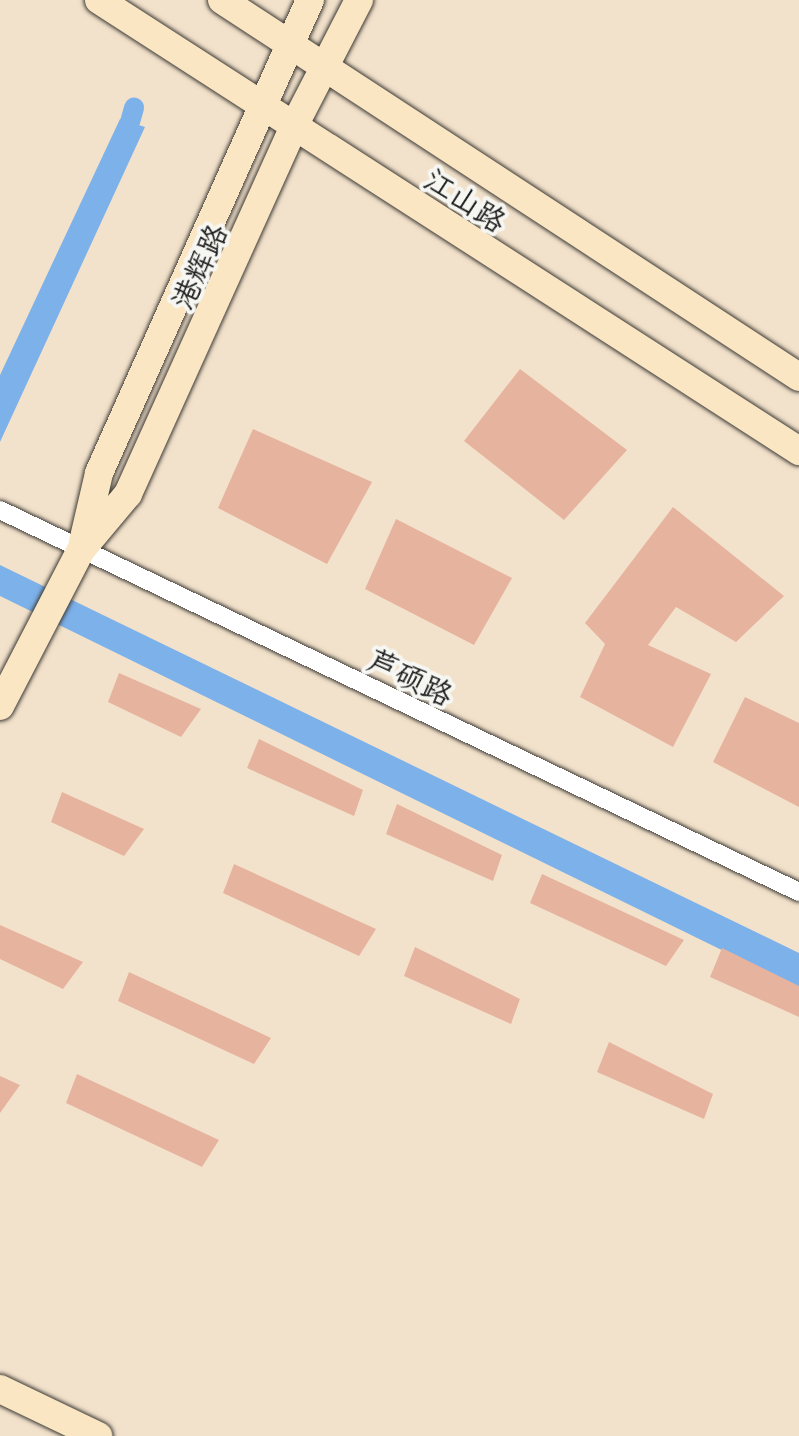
<!DOCTYPE html>
<html>
<head>
<meta charset="utf-8">
<style>
  body { margin:0 }
  #map { position:relative; width:799px; height:1436px; overflow:hidden; background:#f3e2cb; font-family:Mali,"LXGW WenKai TC",sans-serif }
  div>[style] { position:absolute }
  .water>* { inset:0; background:#7db1ea }
  .canal>* { height:20px; margin:-10px; padding:0 10px; transform-origin:10px; border-radius:10px; background:#7db1ea }
  .building>* { inset:0; background:#e6b39f }
  .roads { filter:drop-shadow(0 0 2px #3c3a36) drop-shadow(0 0 2px #3c3a36) }
  .street>* { height:18px; margin:-9px; padding:0 9px; transform-origin:9px; border-radius:9px; background:#fff }
  .secondary>* { height:28px; margin:-14px; padding:0 14px; transform-origin:14px; border-radius:14px; background:#fbe6c4 }
  span { translate:-50% -50%; white-space:nowrap; text-align:center; line-height:1.15; -webkit-text-stroke:8px #f6f6f2; paint-order:stroke }
  .street-label { font-size:30px; color:#1c1c1c }
</style>
</head>
<body>
<div id="map">
  <div class="water">
    <div style="clip-path:polygon(120px 119px,145px 127px,0 442px,0 375px)"></div>
    <div style="clip-path:polygon(0 565px,799px 953px,799px 988px,0 596px)"></div>
  </div>
  <div class="canal">
    <div style="left:130px;top:122px;width:15px;rotate:-74deg"></div>
  </div>
  <div class="building">
    <div style="clip-path:polygon(520px 369px,627px 450px,564px 520px,464px 441px)"></div>
    <div style="clip-path:polygon(253px 429px,372px 482px,327px 564px,218px 508px)"></div>
    <div style="clip-path:polygon(673px 507px,784px 596px,736px 642px,676px 607px,648px 645px,711px 674px,673px 747px,580px 697px,605px 644px,585px 623px)"></div>
    <div style="clip-path:polygon(396px 519px,512px 578px,474px 645px,365px 589px)"></div>
    <div style="clip-path:polygon(119px 673px,201px 709px,181px 737px,108px 702px)"></div>
    <div style="clip-path:polygon(745px 697px,799px 723px,799px 807px,713px 762px)"></div>
    <div style="clip-path:polygon(259px 739px,363px 790px,354px 816px,247px 768px)"></div>
    <div style="clip-path:polygon(62px 792px,144px 829px,124px 856px,51px 822px)"></div>
    <div style="clip-path:polygon(397px 804px,502px 855px,493px 881px,386px 834px)"></div>
    <div style="clip-path:polygon(234px 864px,376px 929px,359px 956px,223px 893px)"></div>
    <div style="clip-path:polygon(542px 874px,684px 940px,666px 966px,530px 903px)"></div>
    <div style="clip-path:polygon(0 925px,83px 962px,63px 989px,0 959px)"></div>
    <div style="clip-path:polygon(415px 947px,520px 999px,511px 1024px,404px 976px)"></div>
    <div style="clip-path:polygon(722px 948px,799px 986px,799px 1017px,710px 977px)"></div>
    <div style="clip-path:polygon(129px 972px,271px 1038px,254px 1064px,118px 1001px)"></div>
    <div style="clip-path:polygon(609px 1042px,713px 1094px,704px 1119px,597px 1072px)"></div>
    <div style="clip-path:polygon(77px 1074px,219px 1140px,202px 1167px,66px 1103px)"></div>
    <div style="clip-path:polygon(0 1076px,20px 1085px,0 1113px)"></div>
  </div>
  <div class="roads">
    <div class="street">
      <div style="left:0;top:510px;width:886px;rotate:25.55deg"></div>
    </div>
    <div class="secondary">
      <div style="left:99px;top:0;width:833px;rotate:32.79deg"></div>
      <div style="left:222px;top:0;width:689px;rotate:33.16deg"></div>
      <div style="left:83px;top:542px;width:71px;rotate:-76.9deg"></div>
      <div style="left:99px;top:473px;width:518px;rotate:-65.96deg"></div>
      <div style="left:0;top:706px;width:176px;rotate:-62.6deg"></div>
      <div style="left:81px;top:550px;width:73px;rotate:-50deg"></div>
      <div style="left:128px;top:494px;width:401px;rotate:-65.7deg"></div>
      <div style="left:293px;top:128px;width:144px;rotate:-62.7deg"></div>
      <div style="left:0;top:1389px;width:109px;rotate:25.6deg"></div>
    </div>
  </div>
  <div class="street-label">
    <span style="left:466px;top:199px;rotate:33deg">江山路</span>
    <span style="left:198px;top:266px;rotate:-65deg">港辉路</span>
    <span style="left:411px;top:676px;rotate:26deg">芦硕路</span>
  </div>
</div>
</body>
</html>
